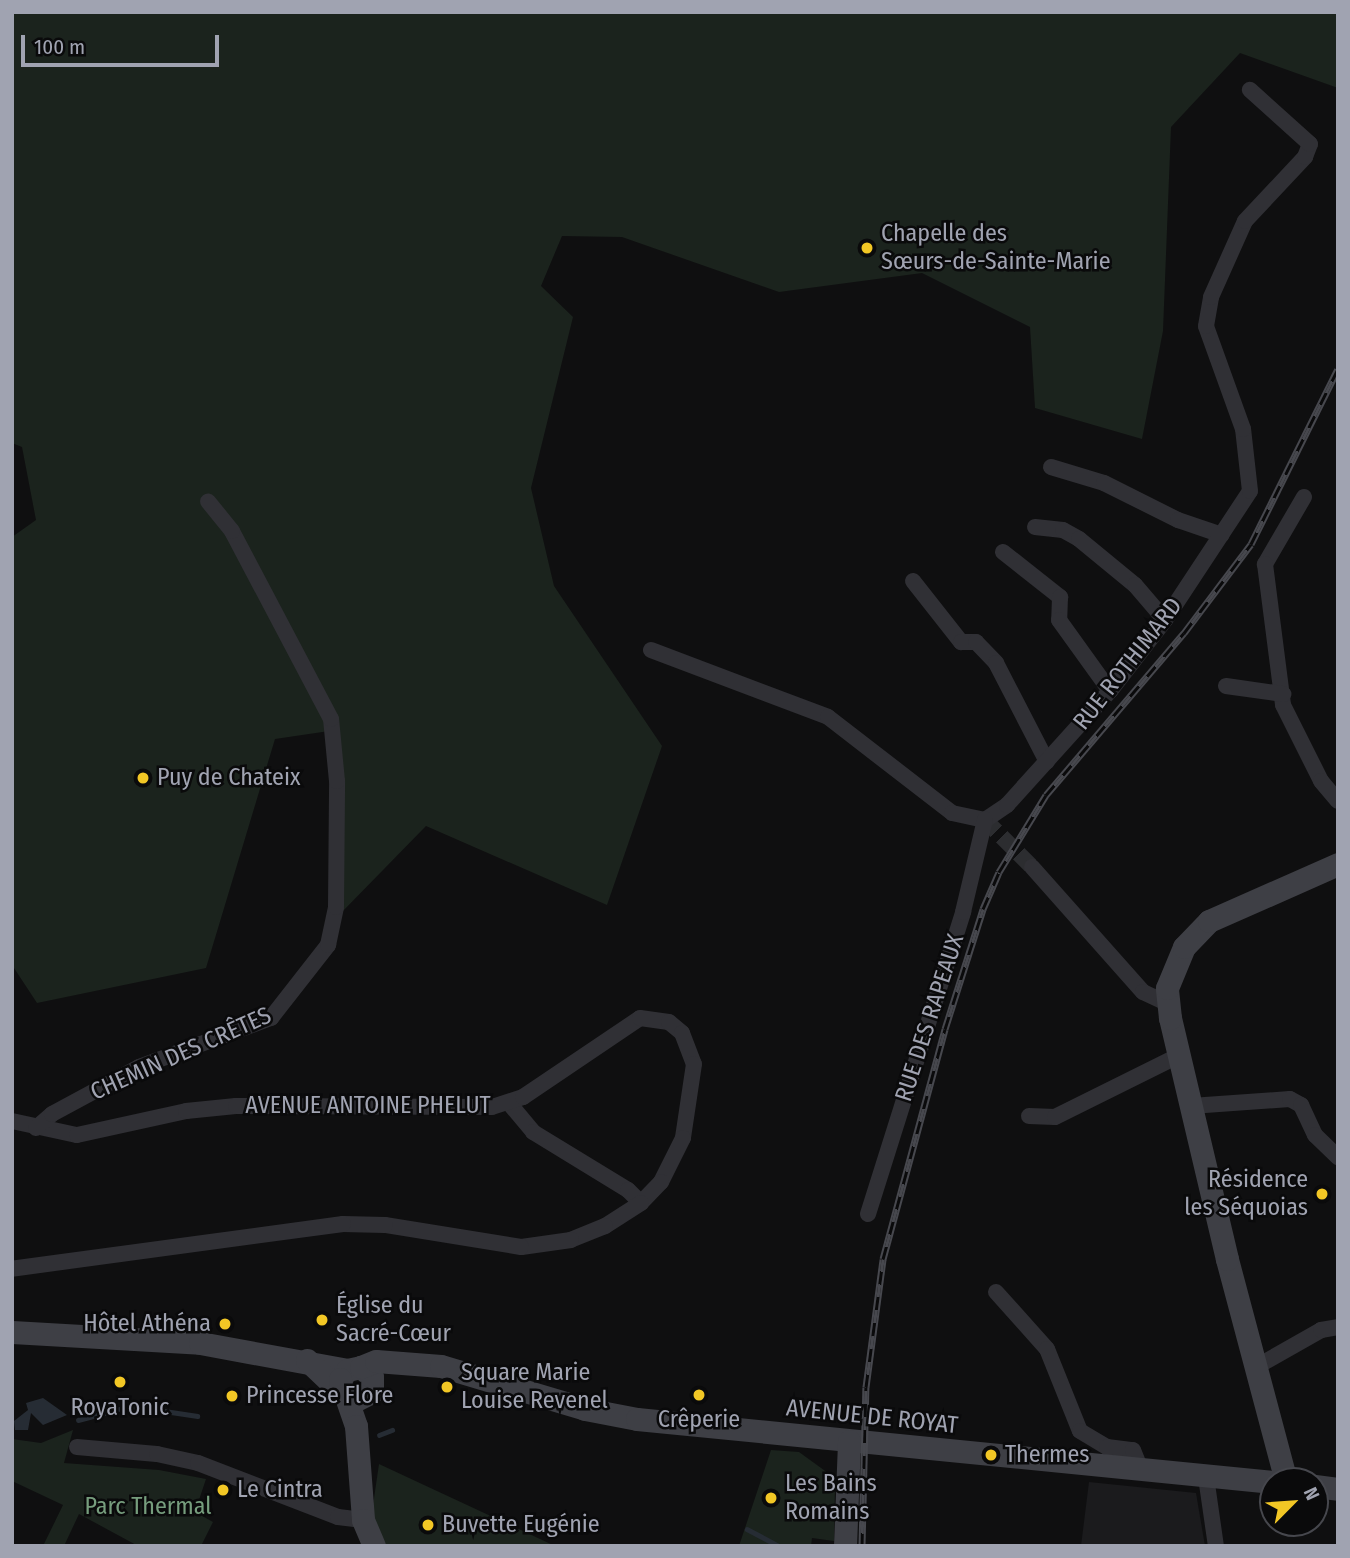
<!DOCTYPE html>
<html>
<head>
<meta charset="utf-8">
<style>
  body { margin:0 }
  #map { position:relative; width:1350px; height:1558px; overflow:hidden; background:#0f0f10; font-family:"Fira Sans Condensed",sans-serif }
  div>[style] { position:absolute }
  .built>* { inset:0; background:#1b1b1d }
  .green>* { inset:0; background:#1b231d }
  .water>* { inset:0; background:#262c34 }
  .stream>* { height:4.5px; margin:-2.25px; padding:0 2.25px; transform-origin:2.25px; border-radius:2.25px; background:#262c34 }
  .street-tunnel>* { height:16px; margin-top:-8px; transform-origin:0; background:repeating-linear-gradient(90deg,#2c2d30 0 16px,transparent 0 24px) }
  .street>* { height:16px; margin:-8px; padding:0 8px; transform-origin:8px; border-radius:8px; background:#303035 }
  .secondary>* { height:23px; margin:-11.5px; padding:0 11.5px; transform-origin:11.5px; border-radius:11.5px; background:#3e3f45 }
  .rail>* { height:7px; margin-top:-3.5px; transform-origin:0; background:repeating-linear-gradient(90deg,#0a0a0b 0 13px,#47484e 0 26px); box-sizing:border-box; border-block:2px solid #47484e }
  .dots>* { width:19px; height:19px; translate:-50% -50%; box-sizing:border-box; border:4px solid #0a0a0b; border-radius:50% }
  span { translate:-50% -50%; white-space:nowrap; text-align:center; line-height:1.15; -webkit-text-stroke:5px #0a0a0b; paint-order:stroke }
  .poi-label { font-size:24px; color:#a0a3b1 }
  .left { translate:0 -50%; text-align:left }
  .right { translate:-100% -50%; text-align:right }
  .street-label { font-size:24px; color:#a0a3b1 }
  .park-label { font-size:24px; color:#769d7d }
  .frame { position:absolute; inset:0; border:14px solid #a0a3b1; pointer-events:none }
  .north { position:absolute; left:1259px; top:1467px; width:70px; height:70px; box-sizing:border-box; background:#0a0a0b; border:2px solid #46474d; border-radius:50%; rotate:65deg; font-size:19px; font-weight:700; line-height:28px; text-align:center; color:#a0a3b1 }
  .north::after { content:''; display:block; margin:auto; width:24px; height:32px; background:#f2c725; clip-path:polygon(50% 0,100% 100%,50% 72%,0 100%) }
  .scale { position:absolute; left:21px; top:35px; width:198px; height:32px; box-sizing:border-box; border:4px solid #a0a3b1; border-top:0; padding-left:9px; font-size:21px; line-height:24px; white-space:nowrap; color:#a0a3b1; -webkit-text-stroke:5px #0a0a0b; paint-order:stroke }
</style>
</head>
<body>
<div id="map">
  <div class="built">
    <div style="clip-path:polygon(1089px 1482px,1196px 1493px,1205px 1546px,1081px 1546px)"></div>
  </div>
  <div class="green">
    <div style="clip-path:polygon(12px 12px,1338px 12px,1338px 88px,1240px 53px,1171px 127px,1163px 331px,1142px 439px,1035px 408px,1030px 327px,922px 273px,779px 292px,622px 237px,562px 236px,541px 286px,573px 317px,531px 488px,554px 586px,662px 746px,607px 905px,426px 826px,342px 912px,336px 730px,275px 739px,206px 968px,37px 1003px,12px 965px,12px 537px,36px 520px,22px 447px,12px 443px)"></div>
    <div style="clip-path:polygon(73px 1430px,64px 1463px,159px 1470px,206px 1479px,195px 1512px,213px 1522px,201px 1546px,138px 1546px,79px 1514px,64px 1546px,43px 1546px,63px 1505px,12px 1481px,12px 1439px,41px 1443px)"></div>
    <div style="clip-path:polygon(771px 1450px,799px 1452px,828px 1473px,835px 1486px,834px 1541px,812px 1538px,811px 1546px,739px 1546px)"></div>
    <div style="clip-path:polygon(379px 1464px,555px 1546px,384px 1546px,371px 1519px)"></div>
  </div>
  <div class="water">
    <div style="clip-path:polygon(43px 1398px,67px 1415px,43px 1425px,31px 1413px,28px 1430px,15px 1430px,14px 1421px,28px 1410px,26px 1403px)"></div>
  </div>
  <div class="stream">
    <div style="left:78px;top:1420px;width:55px;rotate:-14.8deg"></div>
    <div style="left:131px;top:1406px;width:67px;rotate:8.6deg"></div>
    <div style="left:379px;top:1435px;width:14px;rotate:-21deg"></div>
    <div style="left:747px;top:1529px;width:36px;rotate:28deg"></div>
  </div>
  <div class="street-tunnel">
    <div style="left:985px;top:820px;width:66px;rotate:45deg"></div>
  </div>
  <div class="street">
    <div style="left:1051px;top:467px;width:55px;rotate:16.8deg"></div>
    <div style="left:1104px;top:483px;width:83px;rotate:26.6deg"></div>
    <div style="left:1178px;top:520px;width:46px;rotate:18.8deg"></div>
    <div style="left:1304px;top:497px;width:78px;rotate:120.2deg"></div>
    <div style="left:1265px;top:564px;width:142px;rotate:82.7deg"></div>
    <div style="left:1283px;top:705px;width:85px;rotate:63.4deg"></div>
    <div style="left:1321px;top:781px;width:26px;rotate:50deg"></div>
    <div style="left:1035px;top:527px;width:28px;rotate:6deg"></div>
    <div style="left:1063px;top:530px;width:18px;rotate:29deg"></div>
    <div style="left:1079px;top:539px;width:72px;rotate:39.4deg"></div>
    <div style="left:1135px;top:585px;width:46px;rotate:49.4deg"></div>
    <div style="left:1003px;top:552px;width:73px;rotate:38.3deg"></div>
    <div style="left:1060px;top:597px;width:23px;rotate:92deg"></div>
    <div style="left:1059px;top:620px;width:87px;rotate:54.3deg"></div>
    <div style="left:913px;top:581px;width:78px;rotate:51.8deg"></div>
    <div style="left:961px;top:642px;width:15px"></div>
    <div style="left:976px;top:642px;width:29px;rotate:46deg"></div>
    <div style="left:996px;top:663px;width:111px;rotate:62.7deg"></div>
    <div style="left:651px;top:650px;width:189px;rotate:20.7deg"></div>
    <div style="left:828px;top:717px;width:157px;rotate:37.7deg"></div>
    <div style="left:952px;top:813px;width:34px;rotate:12deg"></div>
    <div style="left:1226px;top:686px;width:58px;rotate:8deg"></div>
    <div style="left:985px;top:820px;width:27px;rotate:-34deg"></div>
    <div style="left:1007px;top:805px;width:154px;rotate:-47.9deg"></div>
    <div style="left:1110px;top:691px;width:90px;rotate:-52.2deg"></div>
    <div style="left:1165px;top:620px;width:154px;rotate:-56.6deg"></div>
    <div style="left:1250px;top:491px;width:62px;rotate:-96.4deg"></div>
    <div style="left:1243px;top:429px;width:109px;rotate:-109.8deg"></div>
    <div style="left:1206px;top:326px;width:29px;rotate:-80deg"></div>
    <div style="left:1211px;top:297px;width:83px;rotate:-65.9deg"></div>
    <div style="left:1245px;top:221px;width:88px;rotate:-46.8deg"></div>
    <div style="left:1305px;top:157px;width:14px;rotate:-69deg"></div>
    <div style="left:1310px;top:144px;width:81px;rotate:-138deg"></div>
    <div style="left:1032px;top:867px;width:167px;rotate:48.4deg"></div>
    <div style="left:1143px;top:992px;width:26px;rotate:25deg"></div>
    <div style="left:509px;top:1103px;width:38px;rotate:50deg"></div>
    <div style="left:533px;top:1132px;width:111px;rotate:31.4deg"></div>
    <div style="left:628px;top:1190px;width:18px;rotate:45deg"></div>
    <div style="left:1191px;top:1106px;width:99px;rotate:-4deg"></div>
    <div style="left:1290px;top:1099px;width:13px;rotate:29deg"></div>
    <div style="left:1301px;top:1105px;width:33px;rotate:65deg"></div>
    <div style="left:1315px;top:1135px;width:32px;rotate:44deg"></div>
    <div style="left:1029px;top:1116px;width:26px;rotate:2deg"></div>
    <div style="left:1055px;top:1117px;width:140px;rotate:-26.4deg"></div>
    <div style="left:12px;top:1121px;width:66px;rotate:12.2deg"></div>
    <div style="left:77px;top:1135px;width:112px;rotate:-12.4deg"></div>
    <div style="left:186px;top:1111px;width:50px;rotate:-5.7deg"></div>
    <div style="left:236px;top:1106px;width:256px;rotate:0.2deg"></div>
    <div style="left:492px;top:1107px;width:33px;rotate:-18deg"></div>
    <div style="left:523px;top:1097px;width:141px;rotate:-34deg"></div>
    <div style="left:640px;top:1018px;width:29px;rotate:8deg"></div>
    <div style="left:669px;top:1022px;width:17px;rotate:40deg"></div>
    <div style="left:682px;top:1033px;width:33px;rotate:69deg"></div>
    <div style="left:694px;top:1064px;width:75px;rotate:98.5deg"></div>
    <div style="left:683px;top:1138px;width:49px;rotate:116.6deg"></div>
    <div style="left:661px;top:1182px;width:29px;rotate:134deg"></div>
    <div style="left:641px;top:1203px;width:43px;rotate:147.4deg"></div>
    <div style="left:605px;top:1226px;width:37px;rotate:158deg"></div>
    <div style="left:571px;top:1240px;width:50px;rotate:172deg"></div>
    <div style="left:521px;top:1247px;width:138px;rotate:-170.8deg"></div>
    <div style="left:385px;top:1225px;width:42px;rotate:-178.6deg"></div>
    <div style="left:343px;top:1224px;width:334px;rotate:172.3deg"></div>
    <div style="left:36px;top:1128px;width:21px;rotate:-41deg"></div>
    <div style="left:52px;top:1114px;width:99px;rotate:-28.4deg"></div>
    <div style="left:139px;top:1067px;width:141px;rotate:-20.4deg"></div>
    <div style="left:271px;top:1018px;width:93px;rotate:-52deg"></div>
    <div style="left:328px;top:945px;width:39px;rotate:-78deg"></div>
    <div style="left:336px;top:907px;width:126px;rotate:-89.5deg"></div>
    <div style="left:337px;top:781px;width:62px;rotate:-95.5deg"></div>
    <div style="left:331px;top:719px;width:212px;rotate:-117.8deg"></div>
    <div style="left:232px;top:531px;width:38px;rotate:-129deg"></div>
    <div style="left:868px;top:1214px;width:317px;rotate:-72.5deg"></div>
    <div style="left:963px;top:912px;width:95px;rotate:-76.6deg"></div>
    <div style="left:996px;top:1292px;width:76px;rotate:48.2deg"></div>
    <div style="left:1047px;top:1349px;width:88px;rotate:68.1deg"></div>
    <div style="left:1080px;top:1431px;width:31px;rotate:31deg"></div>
    <div style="left:1107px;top:1447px;width:26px;rotate:7deg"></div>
    <div style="left:1133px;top:1450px;width:22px;rotate:68deg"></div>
    <div style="left:1256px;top:1367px;width:75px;rotate:-29.6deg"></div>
    <div style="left:1321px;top:1330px;width:17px;rotate:-10deg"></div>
    <div style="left:77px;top:1447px;width:80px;rotate:5deg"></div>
    <div style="left:157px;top:1454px;width:42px;rotate:12.4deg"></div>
    <div style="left:198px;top:1463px;width:150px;rotate:21.1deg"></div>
    <div style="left:338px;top:1517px;width:25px;rotate:7deg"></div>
    <div style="left:1206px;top:1477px;width:70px;rotate:81.8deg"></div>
  </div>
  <div class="secondary">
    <div style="left:12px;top:1332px;width:188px;rotate:3.3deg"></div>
    <div style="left:200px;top:1343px;width:149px;rotate:10.4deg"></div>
    <div style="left:307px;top:1360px;width:54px;rotate:43.5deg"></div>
    <div style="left:346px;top:1397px;width:9px;rotate:27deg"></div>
    <div style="left:354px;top:1401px;width:20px;rotate:-27deg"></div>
    <div style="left:372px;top:1392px;width:15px;rotate:-90deg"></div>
    <div style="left:372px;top:1377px;width:15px;rotate:-138deg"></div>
    <div style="left:361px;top:1367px;width:14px;rotate:168deg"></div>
    <div style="left:347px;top:1370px;width:11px;rotate:128deg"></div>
    <div style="left:340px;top:1379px;width:13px;rotate:81deg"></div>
    <div style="left:361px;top:1367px;width:16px;rotate:-22deg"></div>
    <div style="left:376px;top:1361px;width:65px;rotate:4.4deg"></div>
    <div style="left:441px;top:1366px;width:150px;rotate:16.6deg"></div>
    <div style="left:585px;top:1409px;width:53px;rotate:10.9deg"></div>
    <div style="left:637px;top:1419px;width:639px;rotate:5.66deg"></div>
    <div style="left:346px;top:1397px;width:31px;rotate:71deg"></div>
    <div style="left:356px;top:1426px;width:94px;rotate:85.7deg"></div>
    <div style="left:363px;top:1520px;width:28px;rotate:67deg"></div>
    <div style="left:1286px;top:1481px;width:230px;rotate:-104.9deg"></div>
    <div style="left:1227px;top:1259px;width:248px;rotate:-103.3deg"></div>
    <div style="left:1170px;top:1018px;width:30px;rotate:-96deg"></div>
    <div style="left:1167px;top:988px;width:44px;rotate:-67.5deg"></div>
    <div style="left:1184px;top:947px;width:36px;rotate:-46deg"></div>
    <div style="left:1209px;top:921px;width:141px;rotate:-23.8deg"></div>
    <div style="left:1315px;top:1486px;width:23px;rotate:7deg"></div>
    <div style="left:845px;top:1546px;width:105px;rotate:-87.8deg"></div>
  </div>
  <div class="rail">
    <div style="left:862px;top:1546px;width:159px;rotate:-88.6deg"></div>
    <div style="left:866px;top:1387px;width:129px;rotate:-82.4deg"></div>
    <div style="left:883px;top:1259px;width:238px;rotate:-74.9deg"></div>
    <div style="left:945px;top:1029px;width:126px;rotate:-72.4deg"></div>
    <div style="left:983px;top:909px;width:40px;rotate:-66.6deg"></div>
    <div style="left:999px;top:872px;width:90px;rotate:-58.6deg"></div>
    <div style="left:1046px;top:795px;width:213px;rotate:-49.6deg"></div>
    <div style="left:1184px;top:633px;width:111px;rotate:-53deg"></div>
    <div style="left:1251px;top:544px;width:195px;rotate:-63.6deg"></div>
  </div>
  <div class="dots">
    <div style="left:867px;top:248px;background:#f2c725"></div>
    <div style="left:143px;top:778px;background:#f2c725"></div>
    <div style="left:1322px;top:1194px;background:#f2c725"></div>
    <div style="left:322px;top:1320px;background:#f2c725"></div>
    <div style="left:225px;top:1324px;background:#f2c725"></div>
    <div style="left:120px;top:1382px;background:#f2c725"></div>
    <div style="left:447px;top:1387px;background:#f2c725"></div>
    <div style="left:699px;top:1395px;background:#f2c725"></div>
    <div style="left:232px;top:1396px;background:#f2c725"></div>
    <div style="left:991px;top:1455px;background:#f2c725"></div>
    <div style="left:223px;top:1490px;background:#f2c725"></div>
    <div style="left:771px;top:1498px;background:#f2c725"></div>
    <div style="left:428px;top:1525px;background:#f2c725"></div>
  </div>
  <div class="poi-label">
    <span class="left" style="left:881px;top:248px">Chapelle des<br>Sœurs-de-Sainte-Marie</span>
    <span class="left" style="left:157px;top:778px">Puy de Chateix</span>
    <span class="right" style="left:1308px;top:1194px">Résidence<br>les Séquoias</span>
    <span class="left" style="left:336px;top:1320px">Église du<br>Sacré-Cœur</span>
    <span class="right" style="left:211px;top:1324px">Hôtel Athéna</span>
    <span class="left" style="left:461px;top:1387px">Square Marie<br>Louise Revenel</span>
    <span class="left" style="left:246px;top:1396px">Princesse Flore</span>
    <span style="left:120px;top:1408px">RoyaTonic</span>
    <span style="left:699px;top:1420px">Crêperie</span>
    <span class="left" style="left:1005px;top:1455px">Thermes</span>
    <span class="left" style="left:785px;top:1498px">Les Bains<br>Romains</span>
    <span class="left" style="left:237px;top:1490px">Le Cintra</span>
    <span class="left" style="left:442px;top:1525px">Buvette Eugénie</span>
  </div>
  <div class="street-label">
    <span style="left:1128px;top:664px;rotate:-52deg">RUE ROTHIMARD</span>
    <span style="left:930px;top:1018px;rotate:-72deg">RUE DES RAPEAUX</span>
    <span style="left:181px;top:1054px;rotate:-24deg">CHEMIN DES CRÊTES</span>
    <span style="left:368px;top:1106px">AVENUE ANTOINE PHELUT</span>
    <span style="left:872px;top:1417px;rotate:6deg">AVENUE DE ROYAT</span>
  </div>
  <div class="park-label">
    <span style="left:148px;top:1507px">Parc Thermal</span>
  </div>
  <div class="frame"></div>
  <div class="north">N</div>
  <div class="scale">100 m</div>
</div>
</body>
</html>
